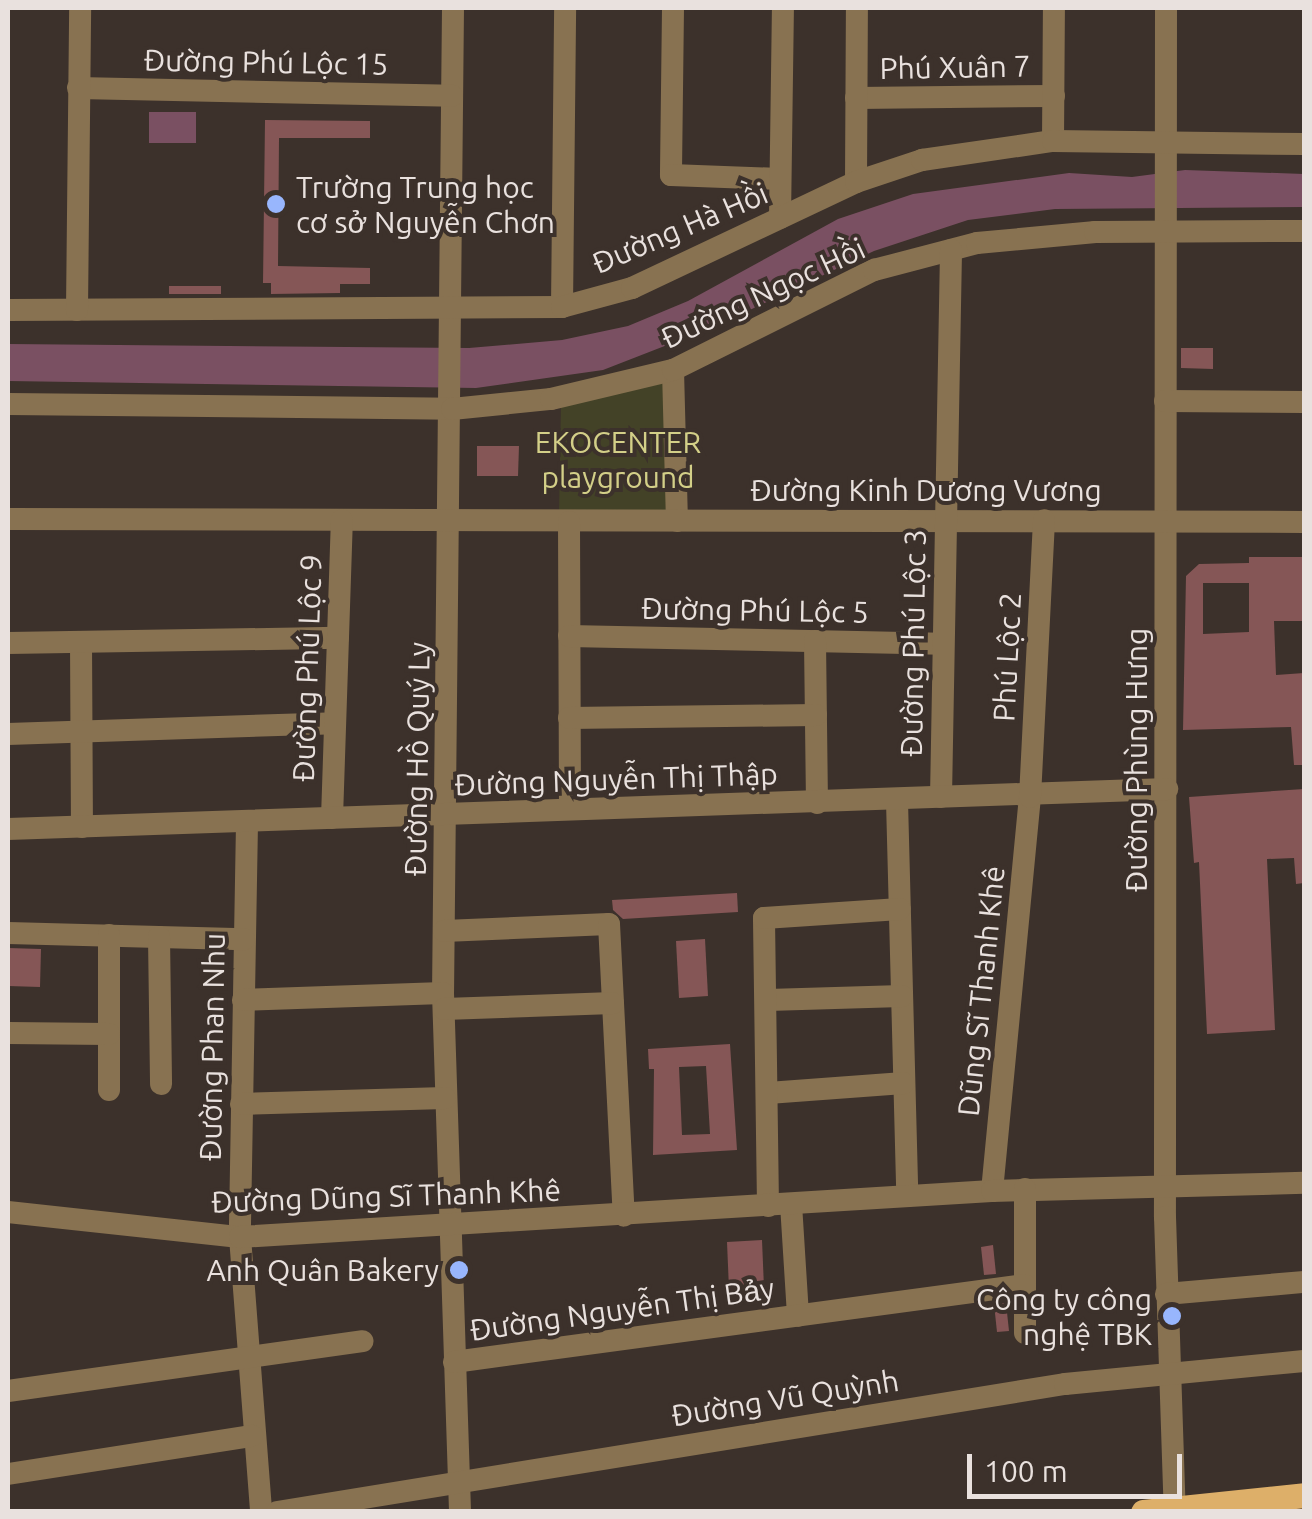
<!DOCTYPE html>
<html>
<head>
<meta charset="utf-8">
<style>
  body { margin:0 }
  #map { position:relative; width:1312px; height:1519px; overflow:hidden; background:#3c312b; font-family:Ubuntu,sans-serif }
  div>[style] { position:absolute }
  .green>* { inset:0; background:#434227 }
  .water>* { inset:0; background:#7a5062 }
  .building>* { inset:0; background:#855656 }
  .minor>* { height:22px; margin:-11px; padding:0 11px; transform-origin:11px; border-radius:11px; background:#887251 }
  .major>* { height:25px; margin:-12.5px; padding:0 12.5px; transform-origin:12.5px; border-radius:12.5px; background:#ddaf69 }
  .dots>* { width:28px; height:28px; translate:-50% -50%; box-sizing:border-box; border:5px solid #3c312b; border-radius:50% }
  span { translate:-50% -50%; white-space:nowrap; text-align:center; line-height:1.15; -webkit-text-stroke:8px #3c312b; paint-order:stroke }
  .street-label { font-size:30px; color:#e9e1de }
  .poi-label { font-size:30px; color:#e9e1de }
  .left { translate:0 -50%; text-align:left }
  .right { translate:-100% -50%; text-align:right }
  .park-label { font-size:30px; color:#d3cf88 }
  .frame { position:absolute; inset:0; border:10px solid #e9e1de; pointer-events:none }
  .scale { position:absolute; left:967px; top:1454px; width:215px; height:45px; box-sizing:border-box; border:5px solid #e9e1de; border-top:0; padding-left:12px; font-size:30px; line-height:35px; white-space:nowrap; color:#e9e1de; -webkit-text-stroke:8px #3c312b; paint-order:stroke }
</style>
</head>
<body>
<div id="map">
  <div class="green">
    <div style="clip-path:polygon(673px 370px,677px 521px,559px 515px,561px 404px)"></div>
  </div>
  <div class="water">
    <div style="clip-path:polygon(149px 112px,196px 112px,196px 143px,149px 143px)"></div>
    <div style="clip-path:polygon(1185px 170px,1304px 174px,1304px 207px,1055px 209px,968px 220px,874px 251px,716px 326px,603px 370px,476px 388px,8px 381px,8px 344px,469px 348px,562px 340px,628px 326px,688px 301px,838px 219px,913px 194px,1069px 173px,1132px 177px)"></div>
  </div>
  <div class="building">
    <div style="clip-path:polygon(265px 120px,370px 121px,370px 138px,279px 138px,278px 266px,370px 268px,370px 284px,340px 284px,340px 293px,271px 294px,271px 283px,263px 283px)"></div>
    <div style="clip-path:polygon(169px 286px,221px 286px,221px 294px,169px 294px)"></div>
    <div style="clip-path:polygon(1181px 348px,1213px 348px,1213px 369px,1181px 368px)"></div>
    <div style="clip-path:polygon(477px 446px,519px 446px,518px 476px,477px 476px)"></div>
    <div style="clip-path:polygon(evenodd,1249px 557px,1304px 557px,1304px 621px,1274px 621px,1276px 675px,1304px 673px,1304px 765px,1294px 765px,1291px 727px,1183px 730px,1186px 576px,1199px 564px,1249px 563px,1249px 557px,1203px 583px,1249px 583px,1249px 632px,1203px 634px,1203px 583px)"></div>
    <div style="clip-path:polygon(1304px 789px,1304px 883px,1296px 884px,1294px 858px,1267px 859px,1275px 1030px,1207px 1034px,1199px 862px,1194px 863px,1189px 797px)"></div>
    <div style="clip-path:polygon(737px 893px,738px 912px,623px 919px,613px 910px,612px 900px)"></div>
    <div style="clip-path:polygon(705px 939px,708px 996px,679px 998px,676px 941px)"></div>
    <div style="clip-path:polygon(8px 948px,41px 949px,40px 987px,8px 986px)"></div>
    <div style="clip-path:polygon(evenodd,730px 1044px,737px 1150px,653px 1155px,654px 1069px,649px 1069px,648px 1049px,730px 1044px,706px 1066px,710px 1134px,682px 1135px,679px 1067px,706px 1066px)"></div>
    <div style="clip-path:polygon(762px 1240px,764px 1288px,729px 1289px,727px 1242px)"></div>
    <div style="clip-path:polygon(993px 1245px,996px 1274px,984px 1275px,981px 1247px)"></div>
    <div style="clip-path:polygon(1006px 1303px,1009px 1331px,997px 1332px,994px 1304px)"></div>
  </div>
  <div class="minor">
    <div style="left:453px;top:8px;width:985px;rotate:90.58deg"></div>
    <div style="left:443px;top:993px;width:519px;rotate:88.12deg"></div>
    <div style="left:673px;top:8px;width:167px;rotate:90.7deg"></div>
    <div style="left:671px;top:175px;width:109px;rotate:2.1deg"></div>
    <div style="left:1166px;top:8px;width:1209px;rotate:90.05deg"></div>
    <div style="left:1165px;top:1217px;width:295px;rotate:88.1deg"></div>
    <div style="left:78px;top:88px;width:374px;rotate:1.2deg"></div>
    <div style="left:856px;top:98px;width:198px;rotate:-0.6deg"></div>
    <div style="left:1053px;top:141px;width:133px;rotate:-89.6deg"></div>
    <div style="left:856px;top:182px;width:174px;rotate:-89.7deg"></div>
    <div style="left:780px;top:218px;width:210px;rotate:-89.2deg"></div>
    <div style="left:562px;top:307px;width:299px;rotate:-89.4deg"></div>
    <div style="left:8px;top:310px;width:554px;rotate:-0.31deg"></div>
    <div style="left:562px;top:307px;width:73px;rotate:-15.2deg"></div>
    <div style="left:632px;top:288px;width:248px;rotate:-25.3deg"></div>
    <div style="left:856px;top:182px;width:70px;rotate:-18.4deg"></div>
    <div style="left:922px;top:160px;width:132px;rotate:-8.3deg"></div>
    <div style="left:1053px;top:141px;width:251px;rotate:0.7deg"></div>
    <div style="left:77px;top:310px;width:302px;rotate:-89.4deg"></div>
    <div style="left:673px;top:370px;width:151px;rotate:88.5deg"></div>
    <div style="left:1165px;top:401px;width:139px;rotate:0.4deg"></div>
    <div style="left:8px;top:404px;width:444px;rotate:0.6deg"></div>
    <div style="left:452px;top:409px;width:100px;rotate:-5.8deg"></div>
    <div style="left:551px;top:399px;width:125px;rotate:-13.4deg"></div>
    <div style="left:673px;top:370px;width:225px;rotate:-26.5deg"></div>
    <div style="left:874px;top:270px;width:106px;rotate:-14.7deg"></div>
    <div style="left:977px;top:243px;width:119px;rotate:-5.3deg"></div>
    <div style="left:1095px;top:232px;width:209px;rotate:-0.3deg"></div>
    <div style="left:8px;top:519px;width:1296px;rotate:0.13deg"></div>
    <div style="left:569px;top:522px;width:287px;rotate:89.8deg"></div>
    <div style="left:569px;top:636px;width:372px;rotate:1.2deg"></div>
    <div style="left:815px;top:641px;width:162px;rotate:89.3deg"></div>
    <div style="left:81px;top:642px;width:185px;rotate:89.7deg"></div>
    <div style="left:8px;top:643px;width:330px;rotate:-0.9deg"></div>
    <div style="left:569px;top:718px;width:247px;rotate:-0.7deg"></div>
    <div style="left:8px;top:734px;width:327px;rotate:-1.9deg"></div>
    <div style="left:941px;top:797px;width:547px;rotate:-88.95deg"></div>
    <div style="left:897px;top:801px;width:395px;rotate:88.5deg"></div>
    <div style="left:332px;top:818px;width:298px;rotate:-88.1deg"></div>
    <div style="left:247px;top:823px;width:414px;rotate:91deg"></div>
    <div style="left:240px;top:1237px;width:276px;rotate:85.6deg"></div>
    <div style="left:8px;top:829px;width:1160px;rotate:-1.98deg"></div>
    <div style="left:444px;top:931px;width:165px;rotate:-2.4deg"></div>
    <div style="left:609px;top:924px;width:292px;rotate:87.1deg"></div>
    <div style="left:8px;top:933px;width:236px;rotate:1.5deg"></div>
    <div style="left:109px;top:935px;width:155px;rotate:90deg"></div>
    <div style="left:159px;top:937px;width:147px;rotate:89.2deg"></div>
    <div style="left:243px;top:1000px;width:200px;rotate:-2deg"></div>
    <div style="left:768px;top:1000px;width:134px;rotate:-1.7deg"></div>
    <div style="left:444px;top:1009px;width:169px;rotate:-2deg"></div>
    <div style="left:8px;top:1033px;width:101px;rotate:0.6deg"></div>
    <div style="left:768px;top:1093px;width:136px;rotate:-4.2deg"></div>
    <div style="left:241px;top:1104px;width:204px;rotate:-1.7deg"></div>
    <div style="left:992px;top:1191px;width:396px;rotate:-84.5deg"></div>
    <div style="left:1030px;top:797px;width:277px;rotate:-87.1deg"></div>
    <div style="left:791px;top:1204px;width:112px;rotate:86.4deg"></div>
    <div style="left:768px;top:1206px;width:288px;rotate:-90.8deg"></div>
    <div style="left:764px;top:918px;width:136px;rotate:-3.8deg"></div>
    <div style="left:8px;top:1212px;width:233px;rotate:6.2deg"></div>
    <div style="left:240px;top:1237px;width:753px;rotate:-3.5deg"></div>
    <div style="left:992px;top:1191px;width:312px;rotate:-1.5deg"></div>
    <div style="left:1166px;top:1294px;width:139px;rotate:-5deg"></div>
    <div style="left:1025px;top:1333px;width:144px;rotate:-90deg"></div>
    <div style="left:454px;top:1362px;width:576px;rotate:-7.68deg"></div>
    <div style="left:8px;top:1391px;width:358px;rotate:-8deg"></div>
    <div style="left:8px;top:1474px;width:247px;rotate:-8.9deg"></div>
    <div style="left:277px;top:1512px;width:798px;rotate:-9.23deg"></div>
    <div style="left:1065px;top:1384px;width:240px;rotate:-5.5deg"></div>
  </div>
  <div class="major">
    <div style="left:1143px;top:1512px;width:162px;rotate:-6deg"></div>
  </div>
  <div class="dots">
    <div style="left:276px;top:204px;background:#98b6fd"></div>
    <div style="left:459px;top:1270px;background:#98b6fd"></div>
    <div style="left:1172px;top:1316px;background:#98b6fd"></div>
  </div>
  <div class="street-label">
    <span style="left:266px;top:62px;rotate:1deg">Đường Phú Lộc 15</span>
    <span style="left:955px;top:67px;rotate:-1deg">Phú Xuân 7</span>
    <span style="left:680px;top:228px;rotate:-23deg">Đường Hà Hồi</span>
    <span style="left:763px;top:293px;rotate:-25deg">Đường Ngọc Hồi</span>
    <span style="left:926px;top:490px">Đường Kinh Dương Vương</span>
    <span style="left:755px;top:610px;rotate:1deg">Đường Phú Lộc 5</span>
    <span style="left:913px;top:643px;rotate:-89deg">Đường Phú Lộc 3</span>
    <span style="left:1007px;top:657px;rotate:-87deg">Phú Lộc 2</span>
    <span style="left:307px;top:668px;rotate:-88deg">Đường Phú Lộc 9</span>
    <span style="left:417px;top:759px;rotate:-89deg">Đường Hồ Quý Ly</span>
    <span style="left:1136px;top:760px;rotate:-90deg">Đường Phùng Hưng</span>
    <span style="left:616px;top:779px;rotate:-2deg">Đường Nguyễn Thị Thập</span>
    <span style="left:981px;top:991px;rotate:-84deg">Dũng Sĩ Thanh Khê</span>
    <span style="left:212px;top:1047px;rotate:-89deg">Đường Phan Nhu</span>
    <span style="left:386px;top:1196px;rotate:-2deg">Đường Dũng Sĩ Thanh Khê</span>
    <span style="left:622px;top:1309px;rotate:-8deg">Đường Nguyễn Thị Bảy</span>
    <span style="left:785px;top:1398px;rotate:-9deg">Đường Vũ Quỳnh</span>
  </div>
  <div class="poi-label">
    <span class="left" style="left:296px;top:204px">Trường Trung học<br>cơ sở Nguyễn Chơn</span>
    <span class="right" style="left:439px;top:1270px">Anh Quân Bakery</span>
    <span class="right" style="left:1152px;top:1316px">Công ty công<br>nghệ TBK</span>
  </div>
  <div class="park-label">
    <span style="left:618px;top:459px">EKOCENTER<br>playground</span>
  </div>
  <div class="frame"></div>
  <div class="scale">100 m</div>
</div>
</body>
</html>
